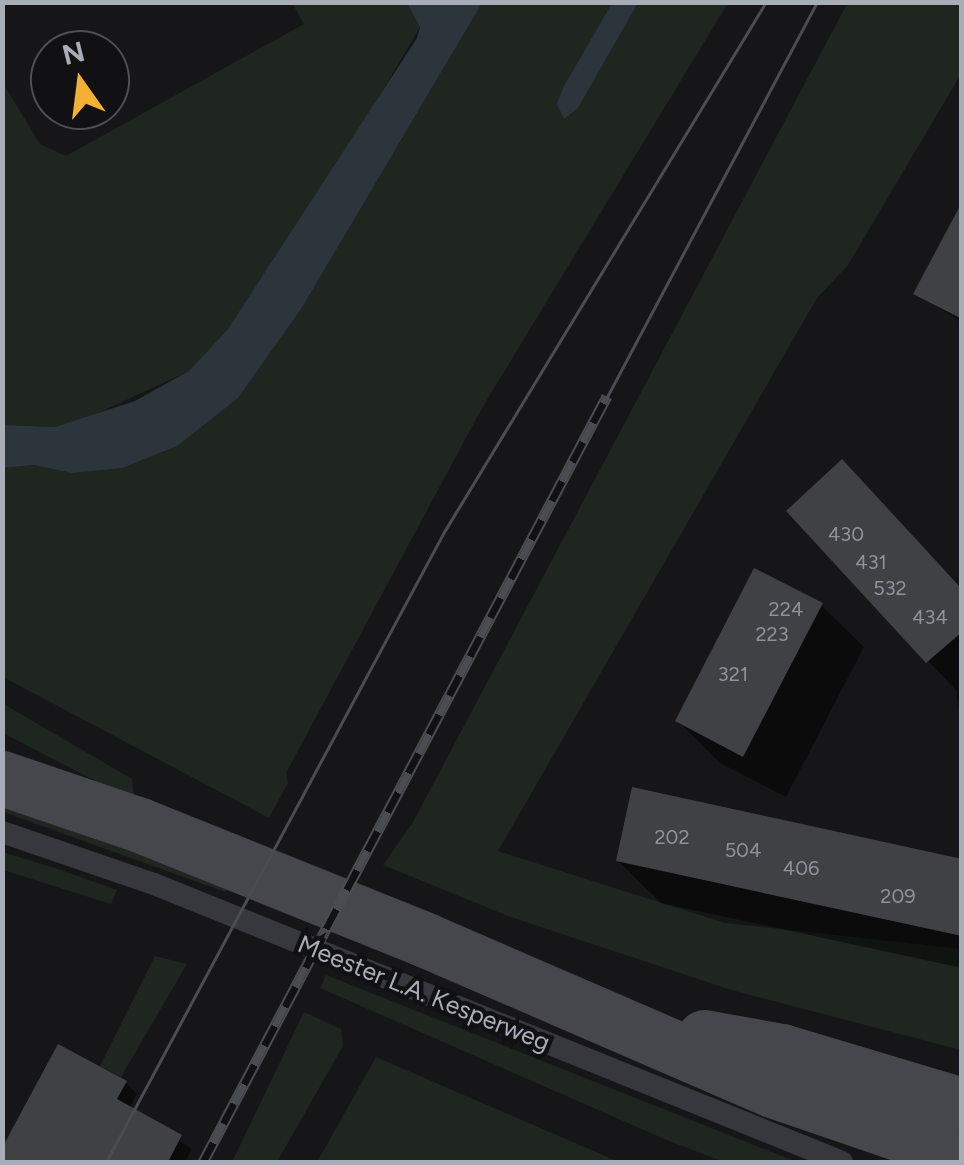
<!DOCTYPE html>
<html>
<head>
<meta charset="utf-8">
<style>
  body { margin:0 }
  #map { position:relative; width:964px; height:1165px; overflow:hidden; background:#161618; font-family:Figtree,sans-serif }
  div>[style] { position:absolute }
  .green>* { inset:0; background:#1e261f }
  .water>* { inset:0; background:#2c353c }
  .shadow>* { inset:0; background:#0007 }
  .building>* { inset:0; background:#404145 }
  .service>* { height:22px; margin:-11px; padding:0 11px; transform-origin:11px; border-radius:11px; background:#37383d }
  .secondary>* { height:55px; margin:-27.5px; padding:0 27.5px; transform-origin:27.5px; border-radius:27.5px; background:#45474d }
  .tram>* { height:2.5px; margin:-1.25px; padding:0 1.25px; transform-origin:1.25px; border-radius:1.25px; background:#4a4c52 }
  .rail>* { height:11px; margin-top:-5.5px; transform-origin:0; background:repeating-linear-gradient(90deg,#111113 0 22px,#4a4c52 0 44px); box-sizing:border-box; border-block:2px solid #4a4c52 }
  span { translate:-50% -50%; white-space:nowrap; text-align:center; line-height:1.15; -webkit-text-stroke:9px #111113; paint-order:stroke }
  .number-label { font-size:20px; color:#8e929b }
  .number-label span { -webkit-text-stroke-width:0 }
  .street-label { font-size:25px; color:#a8adb8 }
  .frame { position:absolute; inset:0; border:5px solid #a8adb8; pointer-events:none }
  .north { position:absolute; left:30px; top:30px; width:100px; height:100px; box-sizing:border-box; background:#111113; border:2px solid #4d4f55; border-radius:50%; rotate:346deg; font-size:28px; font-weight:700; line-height:40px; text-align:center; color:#a8adb8 }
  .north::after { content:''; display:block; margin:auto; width:35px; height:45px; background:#f2b134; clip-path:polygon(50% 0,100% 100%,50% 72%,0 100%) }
</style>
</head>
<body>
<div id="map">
  <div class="green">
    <div style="clip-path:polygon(848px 2px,961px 3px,961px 74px,848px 265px,817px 298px,498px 851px,725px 923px,961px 949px,961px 1050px,731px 990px,508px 916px,383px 865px,413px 822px)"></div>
    <div style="clip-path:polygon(292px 3px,407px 3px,420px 27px,318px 200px,228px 329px,189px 371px,85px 419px,55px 427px,3px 425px,3px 83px,40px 144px,66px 156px,304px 24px)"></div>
    <div style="clip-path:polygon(482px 3px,612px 3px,557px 104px,578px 108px,638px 3px,728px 3px,482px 408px,286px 773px,288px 783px,269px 818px,3px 677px,3px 468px,34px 465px,73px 473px,303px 306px)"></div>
    <div style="clip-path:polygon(2px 703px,132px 779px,134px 801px,3px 733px)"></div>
    <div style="clip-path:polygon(2px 791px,229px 884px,225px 892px,3px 812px)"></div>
    <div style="clip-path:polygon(3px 852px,61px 870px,117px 890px,111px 904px,3px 870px)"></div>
    <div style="clip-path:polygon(155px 956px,187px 964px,121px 1077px,100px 1066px)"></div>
    <div style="clip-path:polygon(326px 975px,797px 1162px,724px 1162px,669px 1141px,320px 988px)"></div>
    <div style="clip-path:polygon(304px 1012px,341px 1029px,343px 1046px,277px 1162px,232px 1162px)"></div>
    <div style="clip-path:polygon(376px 1057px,619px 1162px,317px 1162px)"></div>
  </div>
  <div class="water">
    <div style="clip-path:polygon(407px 3px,482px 3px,303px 306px,238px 398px,177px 446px,122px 468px,72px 473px,34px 465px,3px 468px,3px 425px,55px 427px,135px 401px,189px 371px,228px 329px,417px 38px,420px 27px)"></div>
    <div style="clip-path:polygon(612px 3px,638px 3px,578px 108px,564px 119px,557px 104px,563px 88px)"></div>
  </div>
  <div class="shadow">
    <div style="clip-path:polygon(962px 208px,962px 322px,916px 294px)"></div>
    <div style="clip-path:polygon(842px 463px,962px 588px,962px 730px,956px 690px,928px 661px)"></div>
    <div style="clip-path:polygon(821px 605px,864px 647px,786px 797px,720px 763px,678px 721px)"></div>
    <div style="clip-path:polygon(618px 861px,962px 862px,962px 968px,661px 903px)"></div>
    <div style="clip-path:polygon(126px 1083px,137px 1094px,129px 1109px,192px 1149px,185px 1162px,2px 1162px,2px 1154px)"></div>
  </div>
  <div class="building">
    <div style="clip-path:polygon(962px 202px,962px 319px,913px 294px)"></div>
    <div style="clip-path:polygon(842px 459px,962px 589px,962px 632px,926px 663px,786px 511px)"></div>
    <div style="clip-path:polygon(754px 568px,823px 603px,743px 757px,675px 721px)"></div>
    <div style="clip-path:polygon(632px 787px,962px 859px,962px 936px,616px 861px)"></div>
    <div style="clip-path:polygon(58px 1044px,127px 1081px,117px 1099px,182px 1135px,168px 1162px,2px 1162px,2px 1148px)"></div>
  </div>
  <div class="service">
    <div style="left:2px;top:832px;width:161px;rotate:18.9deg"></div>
    <div style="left:154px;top:884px;width:742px;rotate:22deg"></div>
  </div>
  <div class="secondary">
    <div style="left:2px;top:778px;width:146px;rotate:18.8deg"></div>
    <div style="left:140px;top:825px;width:310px;rotate:21.9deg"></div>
    <div style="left:428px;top:941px;width:375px;rotate:23.4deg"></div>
    <div style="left:772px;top:1090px;width:201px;rotate:18.9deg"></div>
    <div style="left:704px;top:1037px;width:79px;rotate:10.2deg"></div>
    <div style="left:782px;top:1051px;width:188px;rotate:16.7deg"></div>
  </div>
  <div class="tram">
    <div style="left:106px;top:1162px;width:715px;rotate:-61.79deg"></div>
    <div style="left:444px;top:532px;width:620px;rotate:-58.72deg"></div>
    <div style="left:200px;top:1162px;width:1314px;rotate:-61.99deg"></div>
  </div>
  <div class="rail">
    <div style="left:203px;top:1162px;width:866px;rotate:-62.19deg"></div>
  </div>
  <div class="number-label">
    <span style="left:846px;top:534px">430</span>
    <span style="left:871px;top:562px">431</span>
    <span style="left:890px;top:588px">532</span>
    <span style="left:786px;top:609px">224</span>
    <span style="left:930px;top:617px">434</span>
    <span style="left:772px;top:634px">223</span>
    <span style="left:733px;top:674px">321</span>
    <span style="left:672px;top:837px">202</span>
    <span style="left:743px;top:850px">504</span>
    <span style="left:801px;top:868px">406</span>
    <span style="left:898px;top:896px">209</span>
  </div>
  <div class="street-label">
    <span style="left:424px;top:993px;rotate:22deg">Meester L.A. Kesperweg</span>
  </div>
  <div class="frame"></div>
  <div class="north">N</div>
</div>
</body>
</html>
